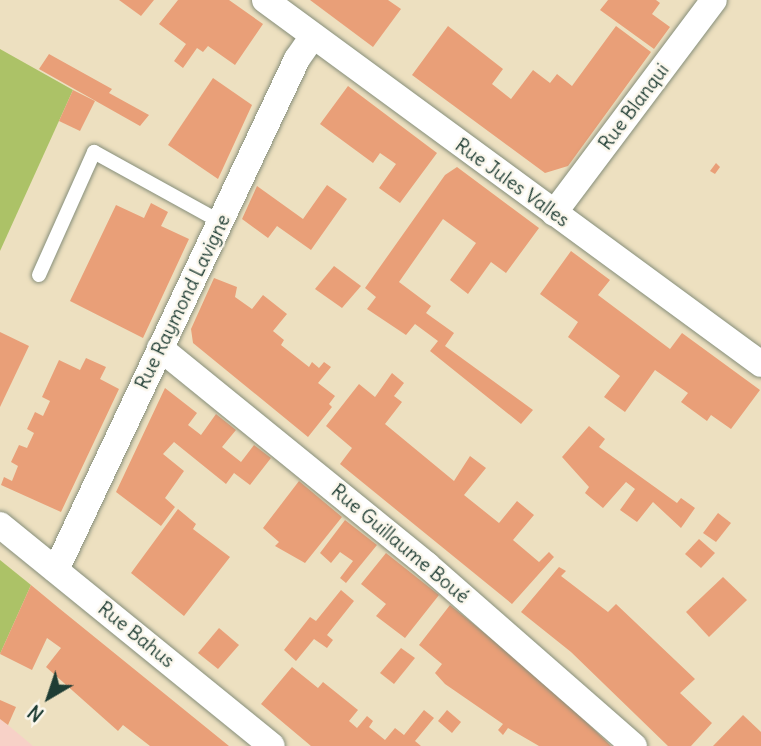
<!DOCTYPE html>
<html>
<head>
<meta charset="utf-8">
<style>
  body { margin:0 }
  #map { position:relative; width:761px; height:746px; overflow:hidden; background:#ede0c0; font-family:Delius,sans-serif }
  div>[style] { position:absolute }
  .built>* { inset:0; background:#f7d1c7 }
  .green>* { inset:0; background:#acc267 }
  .building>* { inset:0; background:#e99f78 }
  .roads { filter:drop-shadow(0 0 2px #868e7a) drop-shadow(0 0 2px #868e7a) }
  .service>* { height:14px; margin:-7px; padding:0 7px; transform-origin:7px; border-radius:7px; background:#fff }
  .minor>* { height:26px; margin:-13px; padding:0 13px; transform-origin:13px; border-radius:13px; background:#fff }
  span { translate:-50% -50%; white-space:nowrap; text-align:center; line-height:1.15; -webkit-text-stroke:5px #fbf7ec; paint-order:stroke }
  .street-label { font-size:19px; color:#1f3d34 }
  .north { position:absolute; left:14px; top:662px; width:70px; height:70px; -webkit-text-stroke:5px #fbf7ec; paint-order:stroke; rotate:219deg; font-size:19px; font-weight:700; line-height:28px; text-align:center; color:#1f3d34 }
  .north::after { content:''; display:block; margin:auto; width:24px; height:32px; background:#1f3d34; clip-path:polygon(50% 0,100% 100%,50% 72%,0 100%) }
</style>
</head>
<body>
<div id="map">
  <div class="built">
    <div style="clip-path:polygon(0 719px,8px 725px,33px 746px,0 746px)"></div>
  </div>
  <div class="green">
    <div style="clip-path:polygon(0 49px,73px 90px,0 251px)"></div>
    <div style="clip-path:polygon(0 560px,31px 585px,0 654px)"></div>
  </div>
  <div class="building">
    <div style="clip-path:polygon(119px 0,154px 0,141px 16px)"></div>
    <div style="clip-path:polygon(178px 0,229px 0,263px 24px,235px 65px,208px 46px,203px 52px,197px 48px,183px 68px,174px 61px,186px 44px,159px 24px)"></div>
    <div style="clip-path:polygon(310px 0,388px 0,401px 9px,373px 47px)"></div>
    <div style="clip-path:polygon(608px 0,656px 0,660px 3px,652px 14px,670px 27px,654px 49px,600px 10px)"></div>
    <div style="clip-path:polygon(448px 26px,503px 69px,492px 84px,511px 99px,533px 70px,550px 83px,557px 74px,572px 86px,616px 26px,651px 52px,568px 166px,545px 173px,412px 75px)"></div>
    <div style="clip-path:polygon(49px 54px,112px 89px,109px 93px,149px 115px,140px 126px,39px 69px)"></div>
    <div style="clip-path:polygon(213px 78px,252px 105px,218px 179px,168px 145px)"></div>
    <div style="clip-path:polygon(348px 86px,437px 153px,400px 203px,379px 188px,396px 164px,380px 153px,373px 163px,320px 124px)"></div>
    <div style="clip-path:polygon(73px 90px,95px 101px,80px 131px,59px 121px)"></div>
    <div style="clip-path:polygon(716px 163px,720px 167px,715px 174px,710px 171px)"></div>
    <div style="clip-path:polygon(457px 167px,539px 228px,506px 273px,491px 262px,468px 294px,450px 280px,476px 243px,443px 219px,399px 282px,431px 306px,426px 313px,454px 333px,445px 346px,533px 410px,521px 424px,430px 351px,438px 341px,415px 324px,406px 335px,367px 309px,376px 297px,365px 288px,445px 175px)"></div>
    <div style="clip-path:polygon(327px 185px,347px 199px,311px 250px,277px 226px,268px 238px,242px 219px,257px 186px,303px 219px)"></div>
    <div style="clip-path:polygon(151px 203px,168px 212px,161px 226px,189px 239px,143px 338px,70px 301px,116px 205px,144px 218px)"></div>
    <div style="clip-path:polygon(571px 251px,610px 280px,598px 295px,670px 349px,682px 333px,760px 390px,731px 429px,711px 415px,707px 421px,681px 402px,688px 393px,655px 370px,625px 412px,604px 397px,620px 376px,568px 337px,578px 322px,540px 294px)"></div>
    <div style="clip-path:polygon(334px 266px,361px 286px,342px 308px,315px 289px)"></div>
    <div style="clip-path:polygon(214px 278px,237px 287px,235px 297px,252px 309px,263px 295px,287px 314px,273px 331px,284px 340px,281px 345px,309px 367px,312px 362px,319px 368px,324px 362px,331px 367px,318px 383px,335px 396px,329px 404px,332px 407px,308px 437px,193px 343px,191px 329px)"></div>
    <div style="clip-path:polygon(0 332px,29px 346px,0 407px)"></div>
    <div style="clip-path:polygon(86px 358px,106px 367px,100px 379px,119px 389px,61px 512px,1px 485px,4px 477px,12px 481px,18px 466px,11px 462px,19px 445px,27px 448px,34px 433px,27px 429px,35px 412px,43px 416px,50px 401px,42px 397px,59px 360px,80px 370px)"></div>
    <div style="clip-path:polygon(392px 373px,404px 383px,394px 396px,402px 402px,385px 424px,454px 481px,470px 456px,486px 468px,464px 495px,499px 523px,517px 501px,534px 515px,513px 540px,539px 562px,549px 552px,554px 557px,512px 604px,340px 464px,352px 448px,326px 426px,359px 384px,375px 397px)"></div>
    <div style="clip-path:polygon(165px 388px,197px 413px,188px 425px,201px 435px,216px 414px,236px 430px,222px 447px,241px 462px,254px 445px,271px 458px,250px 485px,234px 473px,226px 484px,174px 442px,163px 454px,184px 471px,165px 498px,175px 507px,161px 526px,116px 492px)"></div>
    <div style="clip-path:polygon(589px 426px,605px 439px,599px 447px,677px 503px,681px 498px,695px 508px,681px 528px,653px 502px,637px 522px,620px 510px,635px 489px,626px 482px,603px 508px,585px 493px,589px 487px,562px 457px)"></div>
    <div style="clip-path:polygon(299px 481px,342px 517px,305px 563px,275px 546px,279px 542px,263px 528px)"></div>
    <div style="clip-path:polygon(178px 509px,196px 524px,193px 529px,230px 557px,184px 616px,131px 573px)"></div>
    <div style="clip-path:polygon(718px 513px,731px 523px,716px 542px,703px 533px)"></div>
    <div style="clip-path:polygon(345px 520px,377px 545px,346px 583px,340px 578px,353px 561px,340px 552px,331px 563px,320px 553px)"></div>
    <div style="clip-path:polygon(699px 539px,715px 553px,701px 568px,685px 554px)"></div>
    <div style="clip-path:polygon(386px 553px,439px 595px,405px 638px,376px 616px,386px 604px,361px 584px)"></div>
    <div style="clip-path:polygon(559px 567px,566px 571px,561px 576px,608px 612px,616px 604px,695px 679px,680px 693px,712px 723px,691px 746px,668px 746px,571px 652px,521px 612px)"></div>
    <div style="clip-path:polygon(723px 577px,747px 600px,709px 637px,686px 612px)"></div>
    <div style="clip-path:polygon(31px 585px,60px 609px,229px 746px,150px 746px,123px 725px,118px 731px,46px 667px,61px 648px,47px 638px,32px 670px,0 654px)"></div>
    <div style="clip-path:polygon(341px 590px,354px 601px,327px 635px,333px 640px,327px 648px,314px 639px,296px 661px,284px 650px,310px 617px,316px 621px)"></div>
    <div style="clip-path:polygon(450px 605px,545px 682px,611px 746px,539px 746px,508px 728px,503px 735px,498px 730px,503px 724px,445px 684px,435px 673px,442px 664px,419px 645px)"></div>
    <div style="clip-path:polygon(219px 628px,239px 645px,218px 669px,198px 653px)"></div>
    <div style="clip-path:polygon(401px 648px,415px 658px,394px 684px,380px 673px)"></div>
    <div style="clip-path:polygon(292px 667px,318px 688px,323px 682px,358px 710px,349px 721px,357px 728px,367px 716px,373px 721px,369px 727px,385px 740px,395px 728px,404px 735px,424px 710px,434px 718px,415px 741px,421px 746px,311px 746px,261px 704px)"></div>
    <div style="clip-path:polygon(0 700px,16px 707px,8px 725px,0 719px)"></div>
    <div style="clip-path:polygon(447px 710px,461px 722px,452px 733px,438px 721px)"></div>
    <div style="clip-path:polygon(743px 715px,761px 732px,761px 746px,713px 746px)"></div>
  </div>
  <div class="roads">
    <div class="service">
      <div style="left:39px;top:275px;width:135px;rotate:-65.9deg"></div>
      <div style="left:94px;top:152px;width:145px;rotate:28.9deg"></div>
    </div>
    <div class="minor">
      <div style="left:265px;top:0;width:615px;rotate:36.27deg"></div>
      <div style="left:554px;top:213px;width:266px;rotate:-53.1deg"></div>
      <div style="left:160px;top:348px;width:344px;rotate:39.1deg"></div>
      <div style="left:427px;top:565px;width:275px;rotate:41.2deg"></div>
      <div style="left:0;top:525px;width:350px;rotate:39.1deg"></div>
      <div style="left:56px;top:570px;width:565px;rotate:-64.75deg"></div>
      <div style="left:297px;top:59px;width:28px;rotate:-55deg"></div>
    </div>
  </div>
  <div class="street-label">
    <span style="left:634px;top:107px;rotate:-53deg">Rue Blanqui</span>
    <span style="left:512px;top:183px;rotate:36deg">Rue Jules Valles</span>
    <span style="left:183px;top:302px;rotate:-64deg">Rue Raymond Lavigne</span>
    <span style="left:400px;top:544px;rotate:40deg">Rue Guillaume Boué</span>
    <span style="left:136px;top:635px;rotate:39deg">Rue Bahus</span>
  </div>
  <div class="north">N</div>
</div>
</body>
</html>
